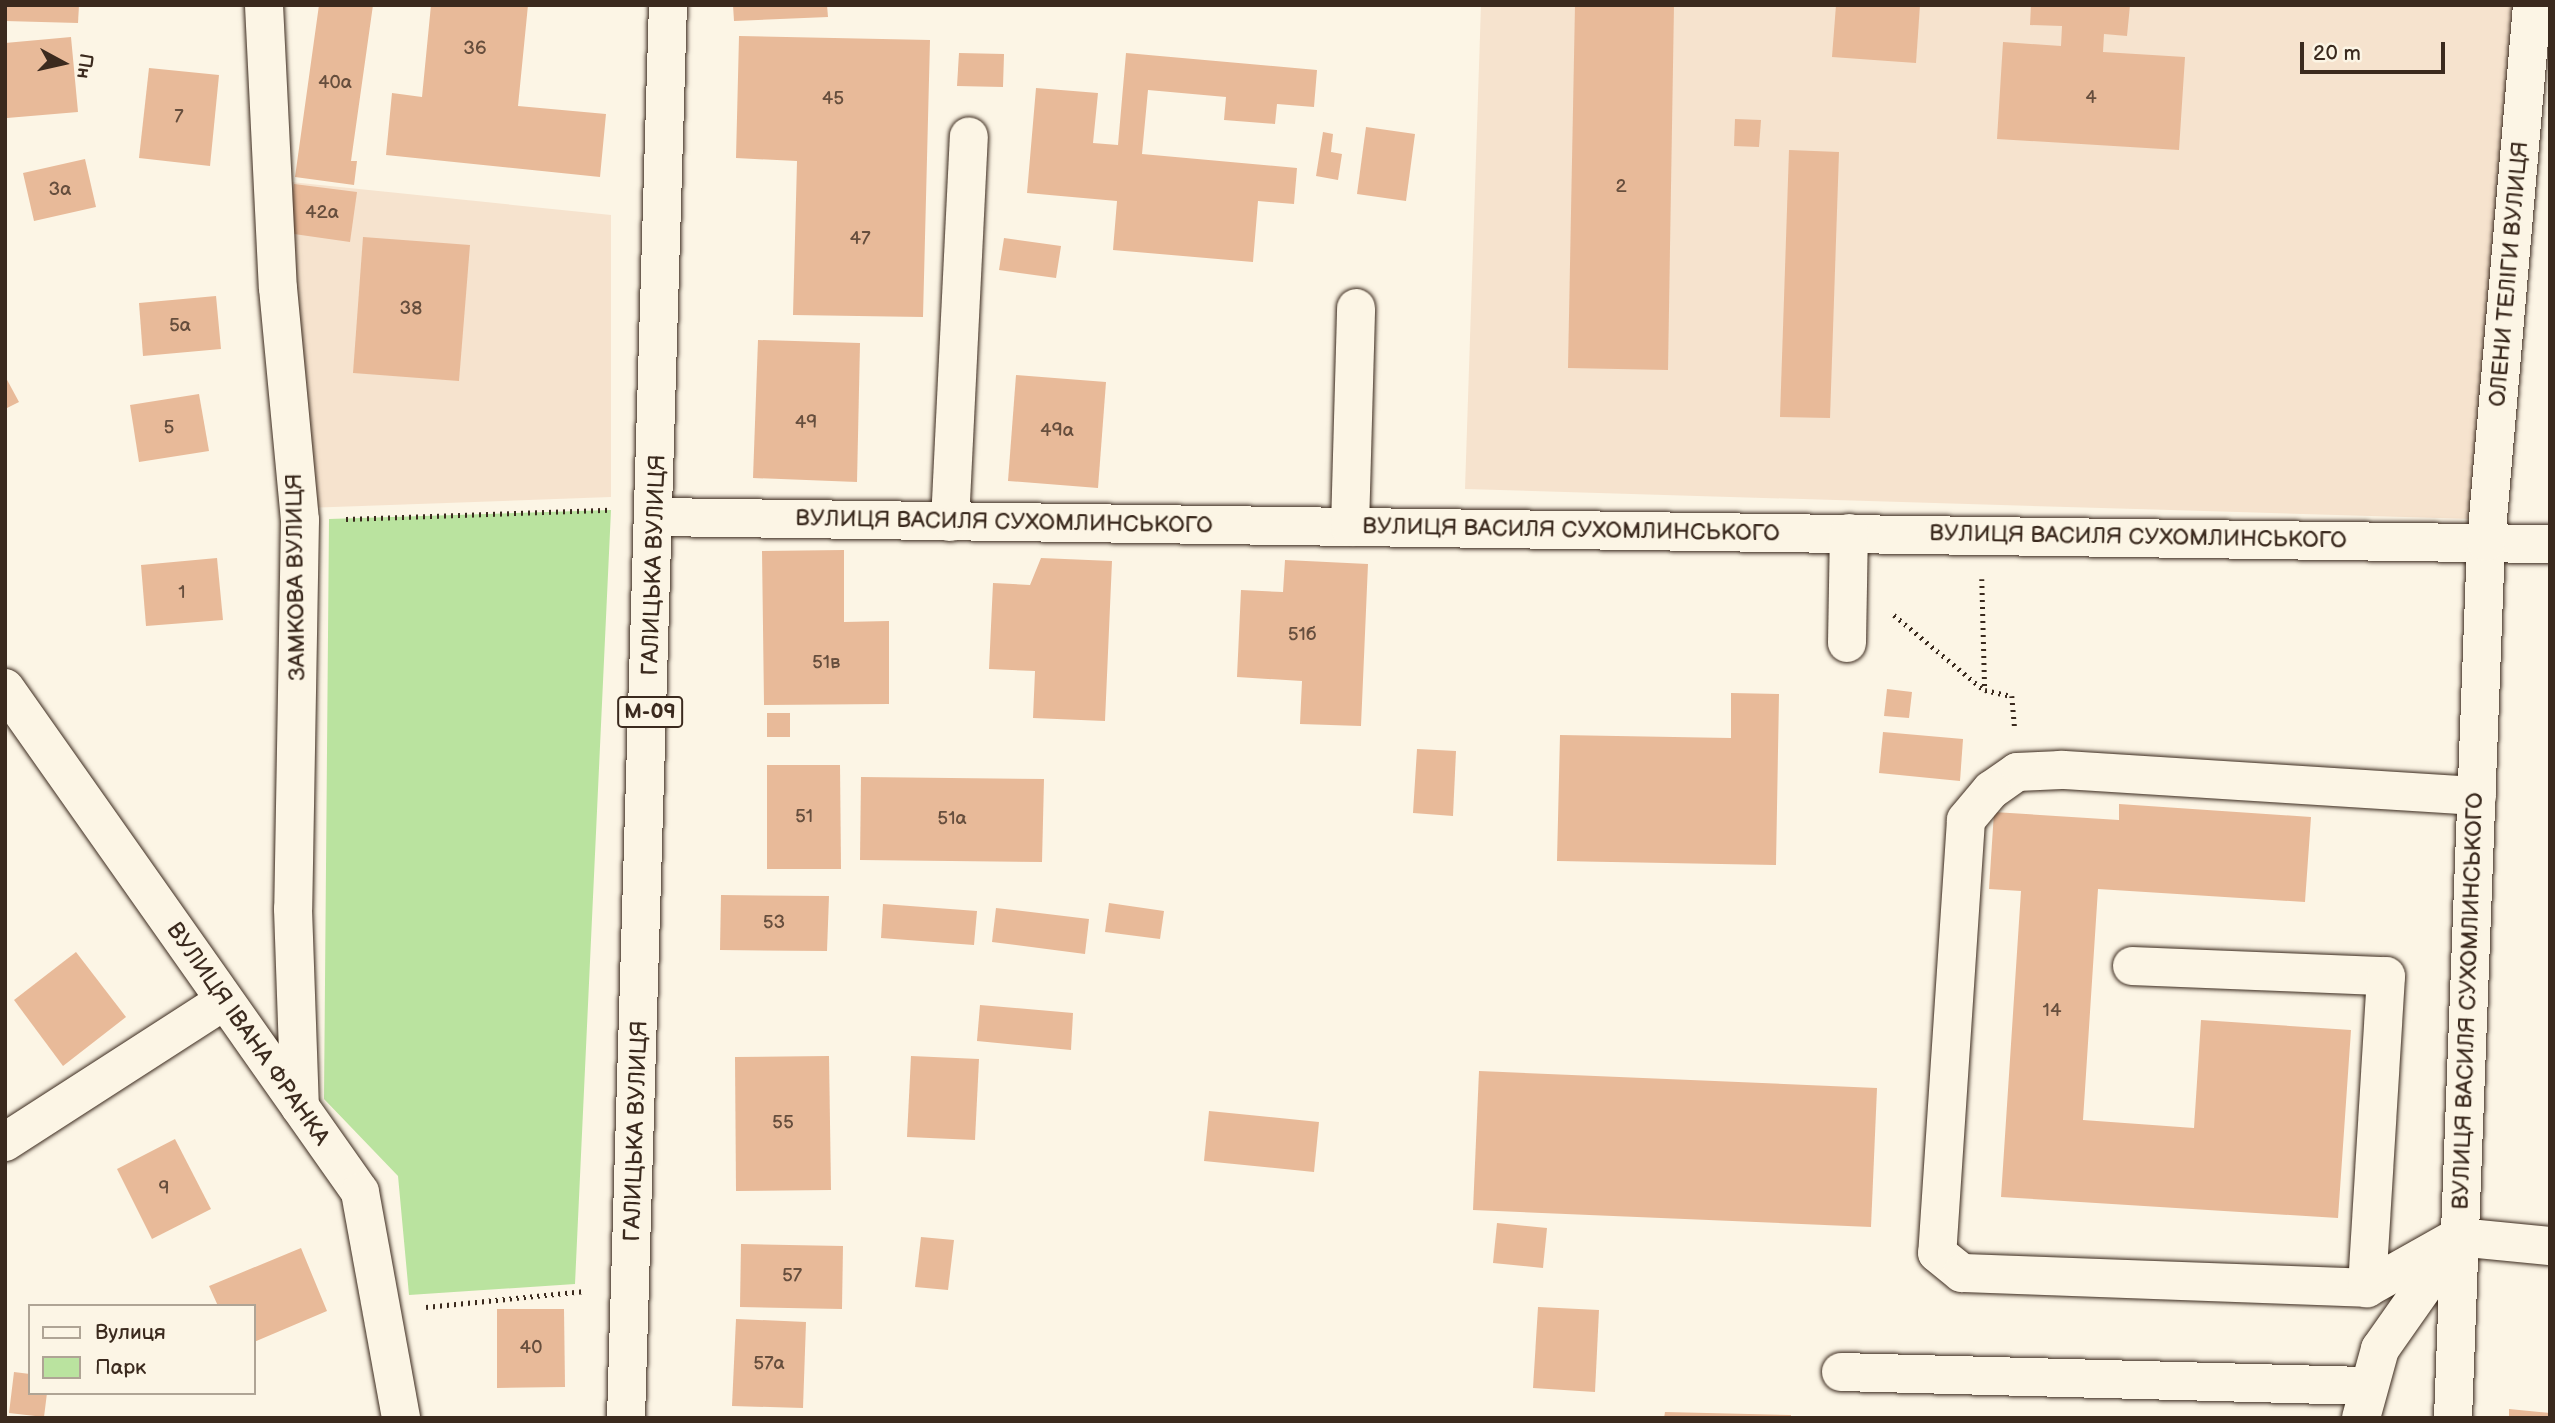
<!DOCTYPE html>
<html>
<head>
<meta charset="utf-8">
<style>
  body { margin:0 }
  #map { position:relative; width:2555px; height:1423px; overflow:hidden; background:#fcf5e5; font-family:"Balsamiq Sans",sans-serif }
  div>[style] { position:absolute }
  .built>* { inset:0; background:#f6e3ce }
  .green>* { inset:0; background:#bae39f }
  .building>* { inset:0; background:#e8ba99 }
  .path>* { height:4.5px; margin-top:-2.25px; transform-origin:0; background:repeating-linear-gradient(90deg,#3b2a1e 0 2px,transparent 0 7px) }
  .roads { filter:drop-shadow(0 0 2px #3b2a1e) drop-shadow(0 0 2px #3b2a1e) }
  .minor>* { height:38px; margin:-19px; padding:0 19px; transform-origin:19px; border-radius:19px; background:#fcf5e5 }
  .major>* { height:38px; margin:-19px; padding:0 19px; transform-origin:19px; border-radius:19px; background:#fcf5e5 }
  span { translate:-50% -50%; white-space:nowrap; text-align:center; line-height:1.15; -webkit-text-stroke:5px #fcf5e5; paint-order:stroke }
  .number-label { font-size:19px; color:#664e3d }
  .number-label span { -webkit-text-stroke-width:0 }
  .shield-label span { padding:2px 5px; background:#fcf5e5; border:2px solid; border-radius:5px; -webkit-text-stroke-width:0 }
  .shield-label { font-size:21px; color:#3b2a1e; font-weight:700 }
  .street-label { font-size:23px; color:#3b2a1e }
  .frame { position:absolute; inset:0; border:7px solid #3b2a1e; pointer-events:none }
  .legend { position:absolute; left:28px; top:1304px; width:228px; height:91px; box-sizing:border-box; background:#fcf5e5; border:2px solid #afa495; margin:0; padding:9px 12px; list-style:none; font-size:21px; color:#3b2a1e }
  .legend li { display:flex; align-items:center; gap:14px; height:35px }
  .legend b { width:35px; border:2px solid #afa495 }
  .north { position:absolute; left:28px; top:28px; width:70px; height:70px; -webkit-text-stroke:5px #fcf5e5; paint-order:stroke; rotate:98deg; font-size:19px; font-weight:700; line-height:28px; text-align:center; color:#3b2a1e }
  .north::after { content:''; display:block; margin:auto; width:24px; height:32px; background:#3b2a1e; clip-path:polygon(50% 0,100% 100%,50% 72%,0 100%) }
  .scale { position:absolute; left:2300px; top:42px; width:145px; height:32px; box-sizing:border-box; border:4px solid #3b2a1e; border-top:0; padding-left:9px; font-size:21px; line-height:24px; white-space:nowrap; color:#3b2a1e; -webkit-text-stroke:5px #fcf5e5; paint-order:stroke }
</style>
</head>
<body>
<div id="map">
  <div class="built">
    <div style="clip-path:polygon(1481px 5px,2515px 5px,2473px 519px,1465px 489px)"></div>
    <div style="clip-path:polygon(281px 181px,611px 215px,611px 497px,305px 508px)"></div>
  </div>
  <div class="green">
    <div style="clip-path:polygon(611px 510px,575px 1284px,409px 1295px,398px 1176px,324px 1099px,329px 519px)"></div>
  </div>
  <div class="building">
    <div style="clip-path:polygon(5px 5px,79px 5px,78px 23px,5px 21px)"></div>
    <div style="clip-path:polygon(319px 5px,373px 5px,351px 161px,357px 161px,354px 185px,295px 177px)"></div>
    <div style="clip-path:polygon(431px 5px,528px 5px,518px 106px,606px 114px,600px 177px,386px 155px,392px 93px,422px 97px)"></div>
    <div style="clip-path:polygon(733px 5px,827px 5px,828px 17px,734px 21px)"></div>
    <div style="clip-path:polygon(1575px 5px,1674px 5px,1668px 370px,1568px 368px)"></div>
    <div style="clip-path:polygon(1836px 5px,1920px 5px,1916px 63px,1832px 57px)"></div>
    <div style="clip-path:polygon(2031px 5px,2130px 5px,2127px 36px,2104px 34px,2103px 52px,2185px 57px,2179px 150px,1997px 139px,2003px 42px,2061px 46px,2062px 26px,2030px 25px)"></div>
    <div style="clip-path:polygon(739px 36px,930px 40px,923px 317px,793px 315px,797px 161px,736px 158px)"></div>
    <div style="clip-path:polygon(71px 37px,78px 112px,7px 118px,5px 43px)"></div>
    <div style="clip-path:polygon(959px 53px,1004px 54px,1003px 87px,957px 86px)"></div>
    <div style="clip-path:polygon(1126px 53px,1317px 70px,1314px 107px,1277px 104px,1275px 124px,1224px 120px,1226px 97px,1148px 90px,1142px 154px,1297px 168px,1294px 204px,1258px 201px,1253px 262px,1113px 250px,1117px 201px,1027px 193px,1036px 88px,1098px 93px,1093px 143px,1118px 145px)"></div>
    <div style="clip-path:polygon(149px 68px,219px 75px,210px 166px,139px 158px)"></div>
    <div style="clip-path:polygon(1735px 119px,1761px 120px,1759px 147px,1734px 146px)"></div>
    <div style="clip-path:polygon(1366px 127px,1415px 134px,1406px 201px,1357px 194px)"></div>
    <div style="clip-path:polygon(1323px 132px,1333px 134px,1331px 152px,1342px 154px,1338px 180px,1316px 176px)"></div>
    <div style="clip-path:polygon(1789px 150px,1839px 152px,1830px 418px,1780px 417px)"></div>
    <div style="clip-path:polygon(85px 159px,96px 207px,34px 221px,23px 173px)"></div>
    <div style="clip-path:polygon(294px 184px,357px 192px,350px 242px,287px 233px)"></div>
    <div style="clip-path:polygon(363px 237px,470px 245px,459px 381px,353px 373px)"></div>
    <div style="clip-path:polygon(1004px 238px,1061px 246px,1056px 278px,999px 270px)"></div>
    <div style="clip-path:polygon(216px 296px,221px 349px,143px 356px,139px 303px)"></div>
    <div style="clip-path:polygon(758px 340px,860px 343px,857px 482px,753px 478px)"></div>
    <div style="clip-path:polygon(1016px 375px,1106px 382px,1098px 488px,1008px 481px)"></div>
    <div style="clip-path:polygon(5px 376px,19px 402px,5px 409px)"></div>
    <div style="clip-path:polygon(199px 394px,209px 451px,139px 462px,130px 405px)"></div>
    <div style="clip-path:polygon(844px 550px,844px 622px,889px 621px,889px 704px,764px 705px,762px 551px)"></div>
    <div style="clip-path:polygon(217px 558px,223px 620px,146px 626px,141px 565px)"></div>
    <div style="clip-path:polygon(1041px 558px,1112px 561px,1105px 721px,1033px 718px,1035px 671px,989px 669px,993px 583px,1030px 585px)"></div>
    <div style="clip-path:polygon(1285px 560px,1368px 564px,1361px 726px,1300px 724px,1302px 681px,1237px 677px,1241px 590px,1283px 592px)"></div>
    <div style="clip-path:polygon(1887px 689px,1912px 692px,1909px 718px,1884px 716px)"></div>
    <div style="clip-path:polygon(1731px 693px,1779px 694px,1776px 865px,1557px 861px,1560px 735px,1731px 738px)"></div>
    <div style="clip-path:polygon(767px 713px,790px 713px,790px 737px,767px 737px)"></div>
    <div style="clip-path:polygon(1883px 732px,1963px 739px,1960px 781px,1879px 773px)"></div>
    <div style="clip-path:polygon(1417px 749px,1456px 751px,1453px 816px,1413px 813px)"></div>
    <div style="clip-path:polygon(767px 765px,840px 765px,841px 869px,767px 869px)"></div>
    <div style="clip-path:polygon(861px 777px,1044px 779px,1042px 862px,860px 860px)"></div>
    <div style="clip-path:polygon(2119px 804px,2311px 817px,2305px 902px,2098px 889px,2083px 1120px,2194px 1128px,2201px 1020px,2351px 1030px,2338px 1218px,2001px 1197px,2021px 891px,1989px 889px,1994px 812px,2119px 820px)"></div>
    <div style="clip-path:polygon(721px 895px,829px 896px,827px 951px,720px 950px)"></div>
    <div style="clip-path:polygon(1109px 903px,1164px 911px,1160px 939px,1105px 932px)"></div>
    <div style="clip-path:polygon(883px 904px,977px 911px,974px 945px,881px 938px)"></div>
    <div style="clip-path:polygon(996px 908px,1089px 919px,1085px 954px,992px 942px)"></div>
    <div style="clip-path:polygon(76px 952px,126px 1017px,63px 1066px,14px 1000px)"></div>
    <div style="clip-path:polygon(980px 1005px,1073px 1013px,1071px 1050px,977px 1041px)"></div>
    <div style="clip-path:polygon(829px 1056px,831px 1190px,736px 1191px,735px 1057px)"></div>
    <div style="clip-path:polygon(911px 1056px,979px 1059px,975px 1140px,907px 1137px)"></div>
    <div style="clip-path:polygon(1479px 1071px,1877px 1088px,1871px 1227px,1473px 1210px)"></div>
    <div style="clip-path:polygon(1209px 1111px,1319px 1122px,1314px 1172px,1204px 1161px)"></div>
    <div style="clip-path:polygon(175px 1139px,211px 1209px,152px 1239px,117px 1169px)"></div>
    <div style="clip-path:polygon(1497px 1223px,1547px 1228px,1543px 1268px,1493px 1263px)"></div>
    <div style="clip-path:polygon(921px 1237px,954px 1240px,948px 1290px,915px 1287px)"></div>
    <div style="clip-path:polygon(741px 1244px,843px 1246px,842px 1309px,740px 1307px)"></div>
    <div style="clip-path:polygon(301px 1248px,327px 1311px,254px 1342px,254px 1306px,218px 1306px,209px 1286px)"></div>
    <div style="clip-path:polygon(1538px 1307px,1599px 1310px,1595px 1392px,1533px 1388px)"></div>
    <div style="clip-path:polygon(497px 1309px,564px 1309px,565px 1387px,497px 1388px)"></div>
    <div style="clip-path:polygon(736px 1319px,806px 1322px,803px 1408px,732px 1406px)"></div>
    <div style="clip-path:polygon(14px 1372px,30px 1374px,30px 1393px,47px 1393px,44px 1417px,9px 1413px)"></div>
    <div style="clip-path:polygon(2509px 1409px,2550px 1413px,2550px 1418px,2509px 1418px)"></div>
    <div style="clip-path:polygon(1665px 1412px,1791px 1415px,1791px 1418px,1664px 1418px)"></div>
  </div>
  <div class="path">
    <div style="left:346px;top:519px;width:264px;rotate:-2deg"></div>
    <div style="left:1982px;top:579px;width:111px;rotate:88.5deg"></div>
    <div style="left:1985px;top:690px;width:28px;rotate:13deg"></div>
    <div style="left:2012px;top:696px;width:33px;rotate:85deg"></div>
    <div style="left:1894px;top:615px;width:117px;rotate:39.8deg"></div>
    <div style="left:426px;top:1307px;width:160px;rotate:-5.7deg"></div>
  </div>
  <div class="roads">
    <div class="minor">
      <div style="left:264px;top:5px;width:283px;rotate:87.2deg"></div>
      <div style="left:278px;top:288px;width:233px;rotate:84.6deg"></div>
      <div style="left:300px;top:520px;width:389px;rotate:91deg"></div>
      <div style="left:293px;top:909px;width:198px;rotate:88deg"></div>
      <div style="left:656px;top:517px;width:1894px;rotate:0.82deg"></div>
      <div style="left:950px;top:522px;width:386px;rotate:-87.2deg"></div>
      <div style="left:1350px;top:527px;width:219px;rotate:-88.4deg"></div>
      <div style="left:1847px;top:643px;width:110px;rotate:-89deg"></div>
      <div style="left:5px;top:688px;width:616px;rotate:54.84deg"></div>
      <div style="left:360px;top:1192px;width:230px;rotate:79.7deg"></div>
      <div style="left:2477px;top:796px;width:417px;rotate:-176.4deg"></div>
      <div style="left:2061px;top:770px;width:44px;rotate:177.4deg"></div>
      <div style="left:2017px;top:772px;width:32px;rotate:145deg"></div>
      <div style="left:1991px;top:790px;width:39px;rotate:130deg"></div>
      <div style="left:1966px;top:820px;width:434px;rotate:93.8deg"></div>
      <div style="left:1937px;top:1253px;width:32px;rotate:39deg"></div>
      <div style="left:1962px;top:1273px;width:405px;rotate:2.1deg"></div>
      <div style="left:2367px;top:1288px;width:104px;rotate:-29.3deg"></div>
      <div style="left:2458px;top:1237px;width:92px;rotate:5.6deg"></div>
      <div style="left:2132px;top:966px;width:254px;rotate:2.3deg"></div>
      <div style="left:2386px;top:976px;width:313px;rotate:93.5deg"></div>
      <div style="left:5px;top:1142px;width:260px;rotate:-32.8deg"></div>
      <div style="left:1841px;top:1372px;width:525px;rotate:1.53deg"></div>
      <div style="left:2361px;top:1418px;width:72px;rotate:-74.6deg"></div>
      <div style="left:2380px;top:1349px;width:127px;rotate:-54.9deg"></div>
      <div style="left:2453px;top:1418px;width:877px;rotate:-87.84deg"></div>
      <div style="left:2486px;top:542px;width:539px;rotate:-85.1deg"></div>
    </div>
    <div class="major">
      <div style="left:626px;top:1418px;width:1414px;rotate:-88.3deg"></div>
    </div>
  </div>
  <div class="number-label">
    <span style="left:475px;top:49px">36</span>
    <span style="left:335px;top:83px">40а</span>
    <span style="left:2091px;top:98px">4</span>
    <span style="left:833px;top:99px">45</span>
    <span style="left:179px;top:117px">7</span>
    <span style="left:1621px;top:187px">2</span>
    <span style="left:60px;top:190px">3а</span>
    <span style="left:322px;top:213px">42а</span>
    <span style="left:860px;top:239px">47</span>
    <span style="left:411px;top:309px">38</span>
    <span style="left:180px;top:326px">5а</span>
    <span style="left:806px;top:423px">49</span>
    <span style="left:169px;top:428px">5</span>
    <span style="left:1057px;top:431px">49а</span>
    <span style="left:182px;top:593px">1</span>
    <span style="left:1302px;top:635px">51б</span>
    <span style="left:826px;top:663px">51в</span>
    <span style="left:804px;top:817px">51</span>
    <span style="left:952px;top:819px">51а</span>
    <span style="left:774px;top:923px">53</span>
    <span style="left:2052px;top:1011px">14</span>
    <span style="left:783px;top:1123px">55</span>
    <span style="left:164px;top:1189px">9</span>
    <span style="left:792px;top:1276px">57</span>
    <span style="left:531px;top:1348px">40</span>
    <span style="left:769px;top:1364px">57а</span>
  </div>
  <div class="shield-label">
    <span style="left:650px;top:712px">М-09</span>
  </div>
  <div class="street-label">
    <span style="left:2509px;top:274px;rotate:-85deg">ОЛЕНИ ТЕЛІГИ ВУЛИЦЯ</span>
    <span style="left:1004px;top:522px;rotate:1deg">ВУЛИЦЯ ВАСИЛЯ СУХОМЛИНСЬКОГО</span>
    <span style="left:1571px;top:530px;rotate:1deg">ВУЛИЦЯ ВАСИЛЯ СУХОМЛИНСЬКОГО</span>
    <span style="left:2138px;top:537px;rotate:1deg">ВУЛИЦЯ ВАСИЛЯ СУХОМЛИНСЬКОГО</span>
    <span style="left:654px;top:565px;rotate:-88deg">ГАЛИЦЬКА ВУЛИЦЯ</span>
    <span style="left:296px;top:577px;rotate:-91deg">ЗАМКОВА ВУЛИЦЯ</span>
    <span style="left:2468px;top:1001px;rotate:-88deg">ВУЛИЦЯ ВАСИЛЯ СУХОМЛИНСЬКОГО</span>
    <span style="left:248px;top:1034px;rotate:55deg">ВУЛИЦЯ ІВАНА ФРАНКА</span>
    <span style="left:636px;top:1131px;rotate:-88deg">ГАЛИЦЬКА ВУЛИЦЯ</span>
  </div>
  <div class="frame"></div>
  <ul class="legend">
  <li><b style="height:9px;background:#fcf5e5"></b>Вулиця</li>
  <li><b style="height:19px;background:#bae39f"></b>Парк</li>
  </ul>
  <div class="north">Пн</div>
  <div class="scale">20 m</div>
</div>
</body>
</html>
